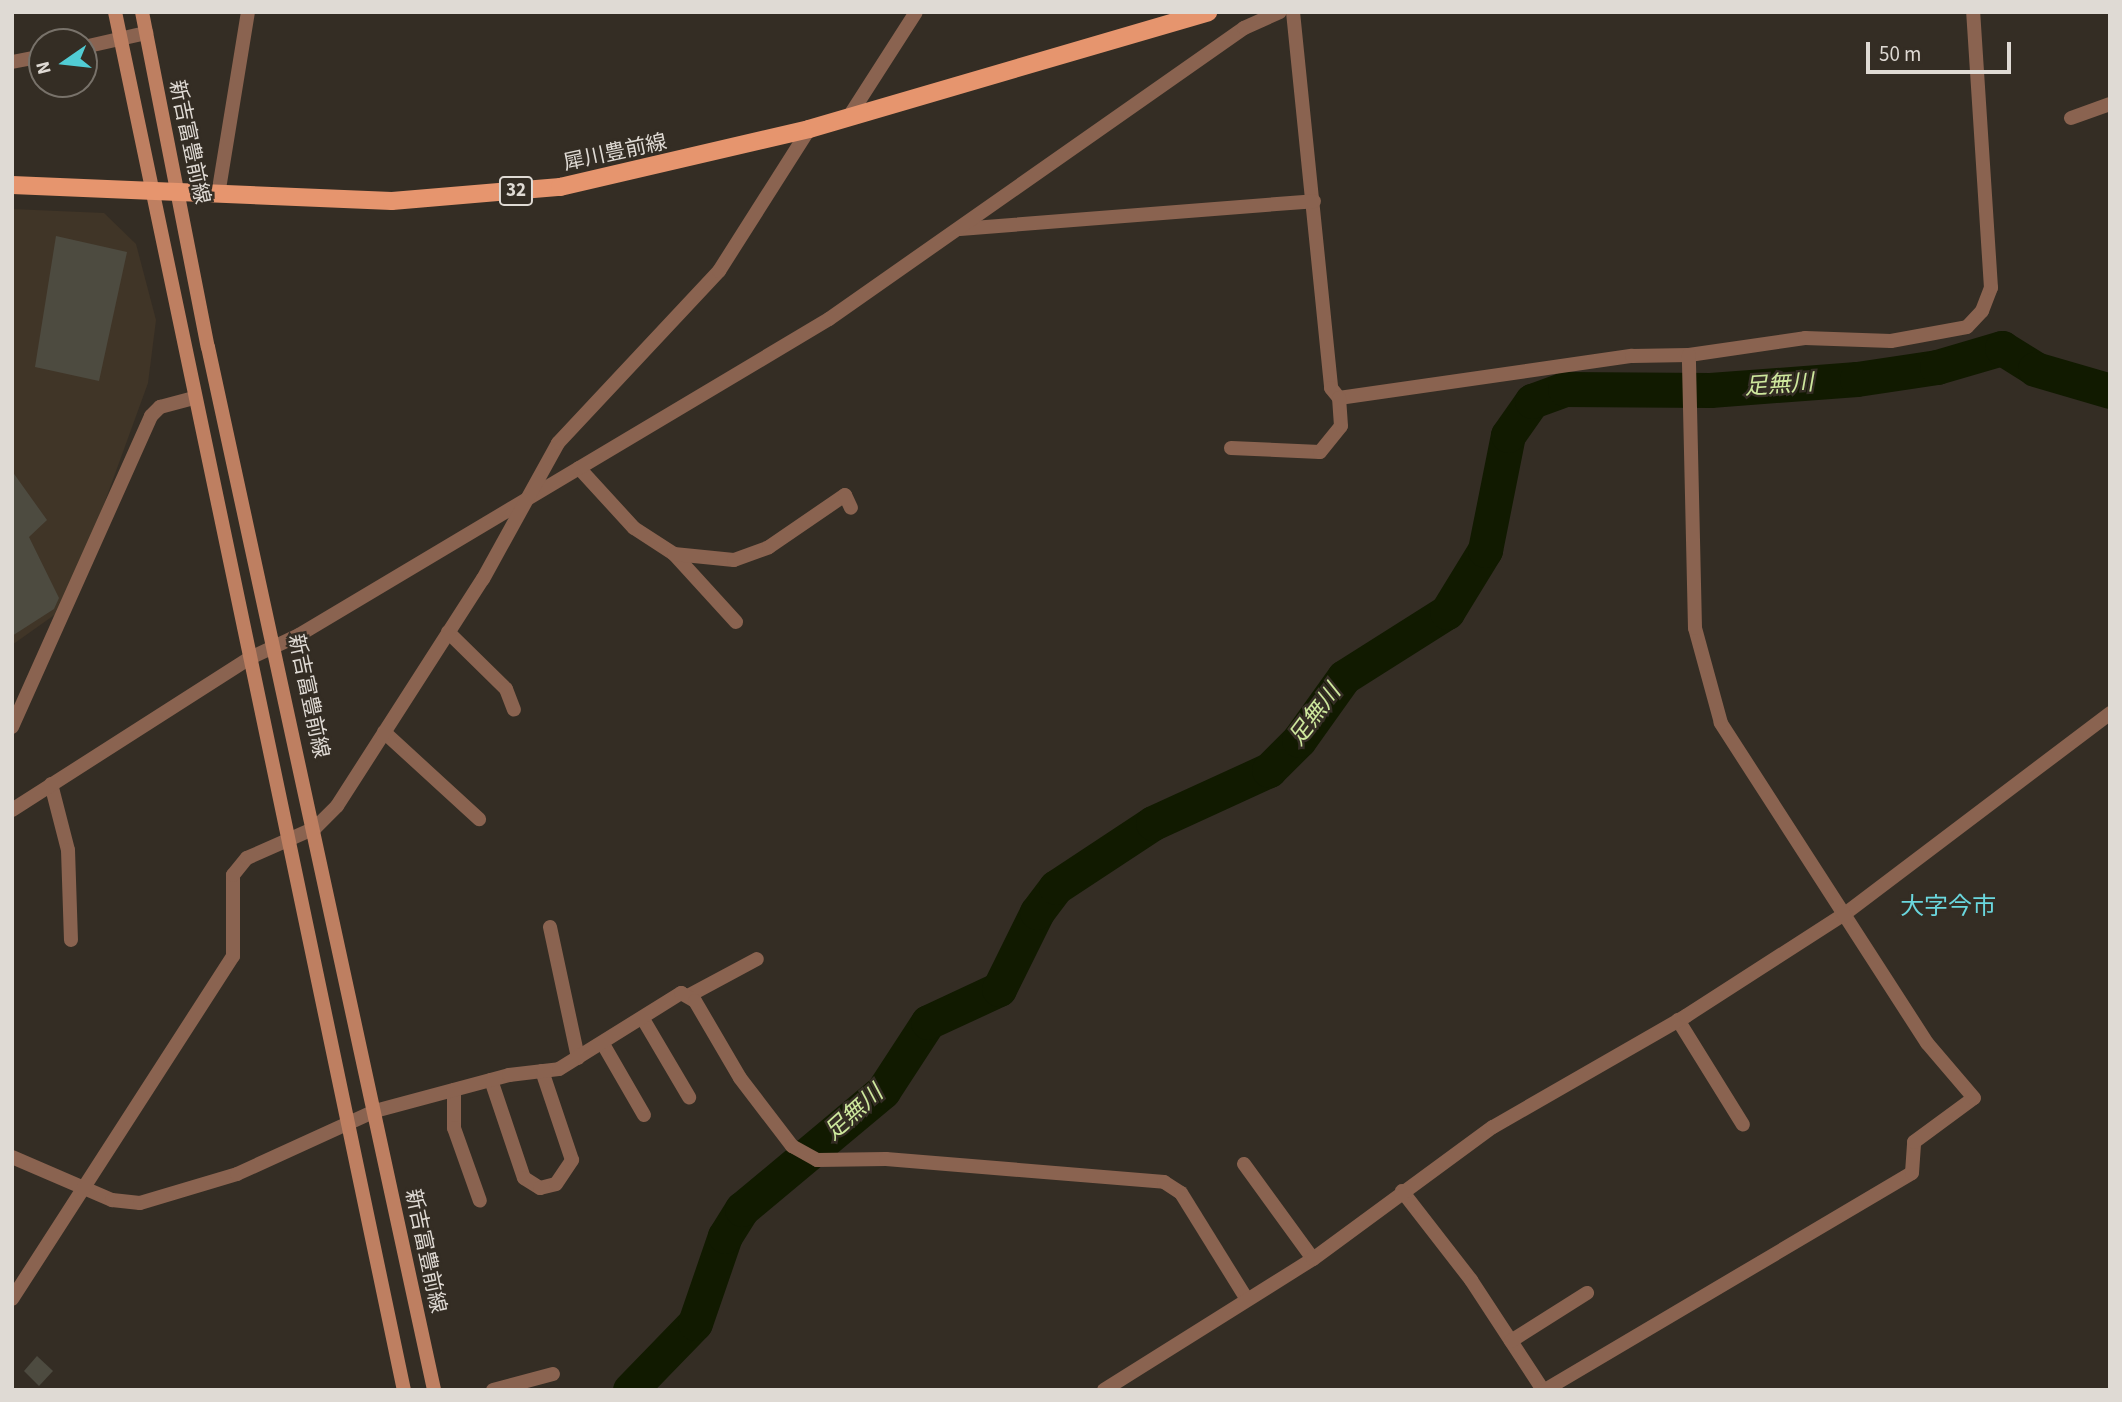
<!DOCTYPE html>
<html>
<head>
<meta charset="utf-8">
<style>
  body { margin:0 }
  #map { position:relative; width:2122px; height:1402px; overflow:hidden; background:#342d24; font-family:"Source Sans 3","Noto Sans JP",sans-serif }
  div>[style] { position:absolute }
  .built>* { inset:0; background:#403527 }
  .river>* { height:35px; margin:-17.5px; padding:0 17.5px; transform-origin:17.5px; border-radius:17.5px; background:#111a00 }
  .building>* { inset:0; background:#4d4b40 }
  .street>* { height:14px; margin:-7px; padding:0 7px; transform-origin:7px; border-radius:7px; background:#8a6350 }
  .secondary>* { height:14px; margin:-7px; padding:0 7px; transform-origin:7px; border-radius:7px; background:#be7f61 }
  .primary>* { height:18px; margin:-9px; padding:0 9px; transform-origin:9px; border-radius:9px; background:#e6956e }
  span { translate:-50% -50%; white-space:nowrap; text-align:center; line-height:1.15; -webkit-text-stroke:5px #342d24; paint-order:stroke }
  .shield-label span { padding:2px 5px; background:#342d24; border:2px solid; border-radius:5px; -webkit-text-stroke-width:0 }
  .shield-label { font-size:19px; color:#dfdad4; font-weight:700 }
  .street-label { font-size:21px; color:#dfdad4 }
  .water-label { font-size:23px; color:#cee89d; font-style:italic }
  .quarter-label { font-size:24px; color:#6ad7de }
  .frame { position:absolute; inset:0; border:14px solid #dfdad4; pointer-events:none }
  .north { position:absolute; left:28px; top:28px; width:70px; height:70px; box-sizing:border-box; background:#342d24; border:2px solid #78726a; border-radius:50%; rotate:256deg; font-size:19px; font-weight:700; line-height:28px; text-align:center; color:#dfdad4 }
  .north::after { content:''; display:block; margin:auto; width:24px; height:32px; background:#51ccd4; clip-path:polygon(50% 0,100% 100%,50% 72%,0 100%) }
  .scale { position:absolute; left:1866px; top:42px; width:145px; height:32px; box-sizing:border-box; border:4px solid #dfdad4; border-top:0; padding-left:9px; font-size:21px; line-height:24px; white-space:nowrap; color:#dfdad4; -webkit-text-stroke:5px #342d24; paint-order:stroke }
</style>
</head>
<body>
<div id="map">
  <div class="built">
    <div style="clip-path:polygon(12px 209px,104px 213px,136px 244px,156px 320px,148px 383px,67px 606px,12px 645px)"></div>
  </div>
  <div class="river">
    <div style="left:630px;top:1390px;width:93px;rotate:-45.9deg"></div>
    <div style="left:695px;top:1323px;width:92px;rotate:-71deg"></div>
    <div style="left:725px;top:1236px;width:32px;rotate:-58deg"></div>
    <div style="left:742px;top:1209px;width:184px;rotate:-39.9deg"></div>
    <div style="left:883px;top:1091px;width:82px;rotate:-56.9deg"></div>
    <div style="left:928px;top:1022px;width:78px;rotate:-24.9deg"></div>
    <div style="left:999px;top:989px;width:86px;rotate:-63.7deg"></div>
    <div style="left:1037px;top:912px;width:31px;rotate:-53deg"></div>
    <div style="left:1056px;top:887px;width:116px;rotate:-33.4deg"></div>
    <div style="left:1153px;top:823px;width:128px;rotate:-24.6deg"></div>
    <div style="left:1269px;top:770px;width:42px;rotate:-45deg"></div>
    <div style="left:1299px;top:740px;width:77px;rotate:-54.5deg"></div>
    <div style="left:1344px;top:677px;width:122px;rotate:-32.3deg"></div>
    <div style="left:1447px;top:612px;width:73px;rotate:-58.5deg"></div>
    <div style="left:1485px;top:550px;width:117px;rotate:-78.7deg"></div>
    <div style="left:1508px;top:435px;width:42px;rotate:-54.8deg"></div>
    <div style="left:1532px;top:401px;width:35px;rotate:-20deg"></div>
    <div style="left:1565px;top:389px;width:145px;rotate:0.4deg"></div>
    <div style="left:1710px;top:390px;width:147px;rotate:-4.3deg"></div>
    <div style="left:1857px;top:379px;width:81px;rotate:-8.5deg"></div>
    <div style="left:1937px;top:367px;width:68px;rotate:-16.3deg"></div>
    <div style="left:2002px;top:348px;width:39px;rotate:32deg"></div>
    <div style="left:2035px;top:369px;width:78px;rotate:16.3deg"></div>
  </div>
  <div class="building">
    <div style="clip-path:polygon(56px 236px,127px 252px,99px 381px,35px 367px)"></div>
    <div style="clip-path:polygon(12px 471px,47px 520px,29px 537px,59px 598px,54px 609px,12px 636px)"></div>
    <div style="clip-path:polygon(37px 1356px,53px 1371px,39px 1386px,24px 1371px)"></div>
  </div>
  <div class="street">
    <div style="left:1293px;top:12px;width:378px;rotate:84.2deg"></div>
    <div style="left:1331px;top:388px;width:13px;rotate:51deg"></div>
    <div style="left:1339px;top:398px;width:296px;rotate:-8.2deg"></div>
    <div style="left:1632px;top:356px;width:57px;rotate:-1deg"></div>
    <div style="left:1689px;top:355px;width:117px;rotate:-8.3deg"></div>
    <div style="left:1805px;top:338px;width:86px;rotate:2deg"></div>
    <div style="left:1891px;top:341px;width:77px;rotate:-10.4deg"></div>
    <div style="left:1967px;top:327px;width:22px;rotate:-47deg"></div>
    <div style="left:1982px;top:311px;width:25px;rotate:-69deg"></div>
    <div style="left:1991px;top:288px;width:277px;rotate:-93.7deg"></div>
    <div style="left:84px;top:47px;width:64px;rotate:-12.7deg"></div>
    <div style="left:12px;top:62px;width:31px;rotate:-11deg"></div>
    <div style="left:850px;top:115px;width:122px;rotate:-57.3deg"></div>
    <div style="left:2071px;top:118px;width:41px;rotate:-19.7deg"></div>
    <div style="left:218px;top:195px;width:185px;rotate:-80.7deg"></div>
    <div style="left:960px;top:229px;width:355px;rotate:-4.5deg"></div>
    <div style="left:1231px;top:448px;width:89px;rotate:2.6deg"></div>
    <div style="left:1320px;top:452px;width:33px;rotate:-51deg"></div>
    <div style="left:1341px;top:426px;width:28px;rotate:-94deg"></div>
    <div style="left:579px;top:468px;width:81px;rotate:47.5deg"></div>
    <div style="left:634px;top:528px;width:48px;rotate:33deg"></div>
    <div style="left:674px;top:554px;width:92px;rotate:47.6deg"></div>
    <div style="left:674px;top:554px;width:60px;rotate:5.7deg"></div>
    <div style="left:734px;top:560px;width:37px;rotate:-20deg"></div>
    <div style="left:769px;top:547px;width:92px;rotate:-34.4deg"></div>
    <div style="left:845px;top:495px;width:14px;rotate:65deg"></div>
    <div style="left:448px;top:632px;width:81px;rotate:44.5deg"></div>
    <div style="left:506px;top:689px;width:22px;rotate:69deg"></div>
    <div style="left:12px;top:727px;width:341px;rotate:-65.9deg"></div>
    <div style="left:151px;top:416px;width:13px;rotate:-45deg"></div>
    <div style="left:160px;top:407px;width:35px;rotate:-15deg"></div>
    <div style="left:384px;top:732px;width:129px;rotate:42.5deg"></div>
    <div style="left:51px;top:784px;width:68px;rotate:75.6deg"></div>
    <div style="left:68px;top:850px;width:90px;rotate:88.1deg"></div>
    <div style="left:12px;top:810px;width:282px;rotate:-32.6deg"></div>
    <div style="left:250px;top:658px;width:54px;rotate:-25.1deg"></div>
    <div style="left:299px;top:635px;width:617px;rotate:-30.8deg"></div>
    <div style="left:829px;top:319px;width:507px;rotate:-35.04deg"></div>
    <div style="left:1244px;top:28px;width:39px;rotate:-24deg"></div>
    <div style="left:550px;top:927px;width:134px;rotate:77.9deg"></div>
    <div style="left:688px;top:996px;width:78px;rotate:-28.2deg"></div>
    <div style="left:643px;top:1019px;width:91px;rotate:59.5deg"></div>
    <div style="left:1678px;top:1020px;width:123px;rotate:58.2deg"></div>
    <div style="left:603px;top:1044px;width:82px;rotate:60deg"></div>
    <div style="left:491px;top:1080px;width:103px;rotate:71.4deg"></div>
    <div style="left:524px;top:1178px;width:19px;rotate:32deg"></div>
    <div style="left:540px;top:1188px;width:16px;rotate:-14deg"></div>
    <div style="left:556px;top:1184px;width:29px;rotate:-56deg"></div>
    <div style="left:572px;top:1160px;width:94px;rotate:-108.6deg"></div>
    <div style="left:454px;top:1090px;width:38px;rotate:90deg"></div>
    <div style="left:454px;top:1128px;width:77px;rotate:70.4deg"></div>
    <div style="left:12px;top:1157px;width:109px;rotate:23.3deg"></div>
    <div style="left:112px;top:1200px;width:28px;rotate:6deg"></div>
    <div style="left:140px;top:1203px;width:101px;rotate:-16.6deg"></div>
    <div style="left:237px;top:1174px;width:152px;rotate:-24.5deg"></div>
    <div style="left:375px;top:1111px;width:139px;rotate:-15deg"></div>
    <div style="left:509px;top:1075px;width:50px;rotate:-6.8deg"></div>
    <div style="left:559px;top:1069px;width:144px;rotate:-31.9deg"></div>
    <div style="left:681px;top:993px;width:16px;rotate:30deg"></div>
    <div style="left:695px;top:1001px;width:89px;rotate:59.7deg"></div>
    <div style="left:740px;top:1078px;width:86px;rotate:52.6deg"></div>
    <div style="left:792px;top:1146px;width:29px;rotate:29deg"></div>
    <div style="left:817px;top:1160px;width:69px;rotate:-0.8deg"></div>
    <div style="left:886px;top:1159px;width:279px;rotate:4.7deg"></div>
    <div style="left:1164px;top:1182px;width:20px;rotate:33deg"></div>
    <div style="left:1181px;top:1193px;width:123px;rotate:58.2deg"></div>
    <div style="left:1244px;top:1164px;width:117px;rotate:54deg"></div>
    <div style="left:1402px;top:1191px;width:113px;rotate:52.2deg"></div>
    <div style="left:1471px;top:1280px;width:131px;rotate:56.8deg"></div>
    <div style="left:12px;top:1299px;width:408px;rotate:-57.2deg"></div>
    <div style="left:233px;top:956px;width:81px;rotate:-90deg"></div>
    <div style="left:233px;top:875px;width:22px;rotate:-51deg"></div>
    <div style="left:247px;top:858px;width:74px;rotate:-23.8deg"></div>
    <div style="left:315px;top:828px;width:31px;rotate:-45deg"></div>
    <div style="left:337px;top:806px;width:270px;rotate:-57.3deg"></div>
    <div style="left:483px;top:579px;width:155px;rotate:-61.1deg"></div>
    <div style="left:558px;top:443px;width:236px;rotate:-46.9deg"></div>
    <div style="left:719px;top:271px;width:168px;rotate:-57.6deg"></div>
    <div style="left:1511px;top:1341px;width:90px;rotate:-32.3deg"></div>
    <div style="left:493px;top:1390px;width:62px;rotate:-14.9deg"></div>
    <div style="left:1104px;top:1390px;width:247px;rotate:-32.1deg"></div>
    <div style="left:1313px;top:1259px;width:223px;rotate:-36.3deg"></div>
    <div style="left:1493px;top:1127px;width:223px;rotate:-29.9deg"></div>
    <div style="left:1686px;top:1016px;width:190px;rotate:-32.8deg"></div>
    <div style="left:1846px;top:913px;width:331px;rotate:-37.1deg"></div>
    <div style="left:1545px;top:1390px;width:426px;rotate:-30.6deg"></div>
    <div style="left:1912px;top:1173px;width:31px;rotate:-86deg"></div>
    <div style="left:1914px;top:1142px;width:74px;rotate:-36.3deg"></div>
    <div style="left:1974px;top:1098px;width:72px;rotate:-130.5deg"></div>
    <div style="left:1927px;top:1043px;width:381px;rotate:-122.8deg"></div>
    <div style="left:1721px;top:723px;width:98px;rotate:-105.3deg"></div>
    <div style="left:1695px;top:628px;width:273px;rotate:-91.3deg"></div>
  </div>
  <div class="secondary">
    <div style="left:115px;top:12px;width:1408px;rotate:78.16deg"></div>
    <div style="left:142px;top:12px;width:341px;rotate:78.9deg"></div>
    <div style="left:208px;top:347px;width:1067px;rotate:77.77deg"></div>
  </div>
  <div class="primary">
    <div style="left:12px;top:185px;width:380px;rotate:2.4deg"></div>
    <div style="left:392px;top:201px;width:169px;rotate:-4.8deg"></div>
    <div style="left:560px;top:187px;width:256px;rotate:-13.1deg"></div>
    <div style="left:809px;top:129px;width:416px;rotate:-16.3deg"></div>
  </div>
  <div class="shield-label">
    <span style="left:516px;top:191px">32</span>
  </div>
  <div class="street-label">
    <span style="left:190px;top:142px;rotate:78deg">新吉富豊前線</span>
    <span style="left:615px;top:152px;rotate:-12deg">犀川豊前線</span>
    <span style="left:309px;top:696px;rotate:78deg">新吉富豊前線</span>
    <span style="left:426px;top:1251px;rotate:78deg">新吉富豊前線</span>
  </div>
  <div class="water-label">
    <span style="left:1779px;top:385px;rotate:-4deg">足無川</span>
    <span style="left:1315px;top:715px;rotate:-53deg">足無川</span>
    <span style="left:854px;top:1113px;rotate:-42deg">足無川</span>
  </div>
  <div class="quarter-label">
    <span style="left:1948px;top:907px">大字今市</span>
  </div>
  <div class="frame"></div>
  <div class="north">N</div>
  <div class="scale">50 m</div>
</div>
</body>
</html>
